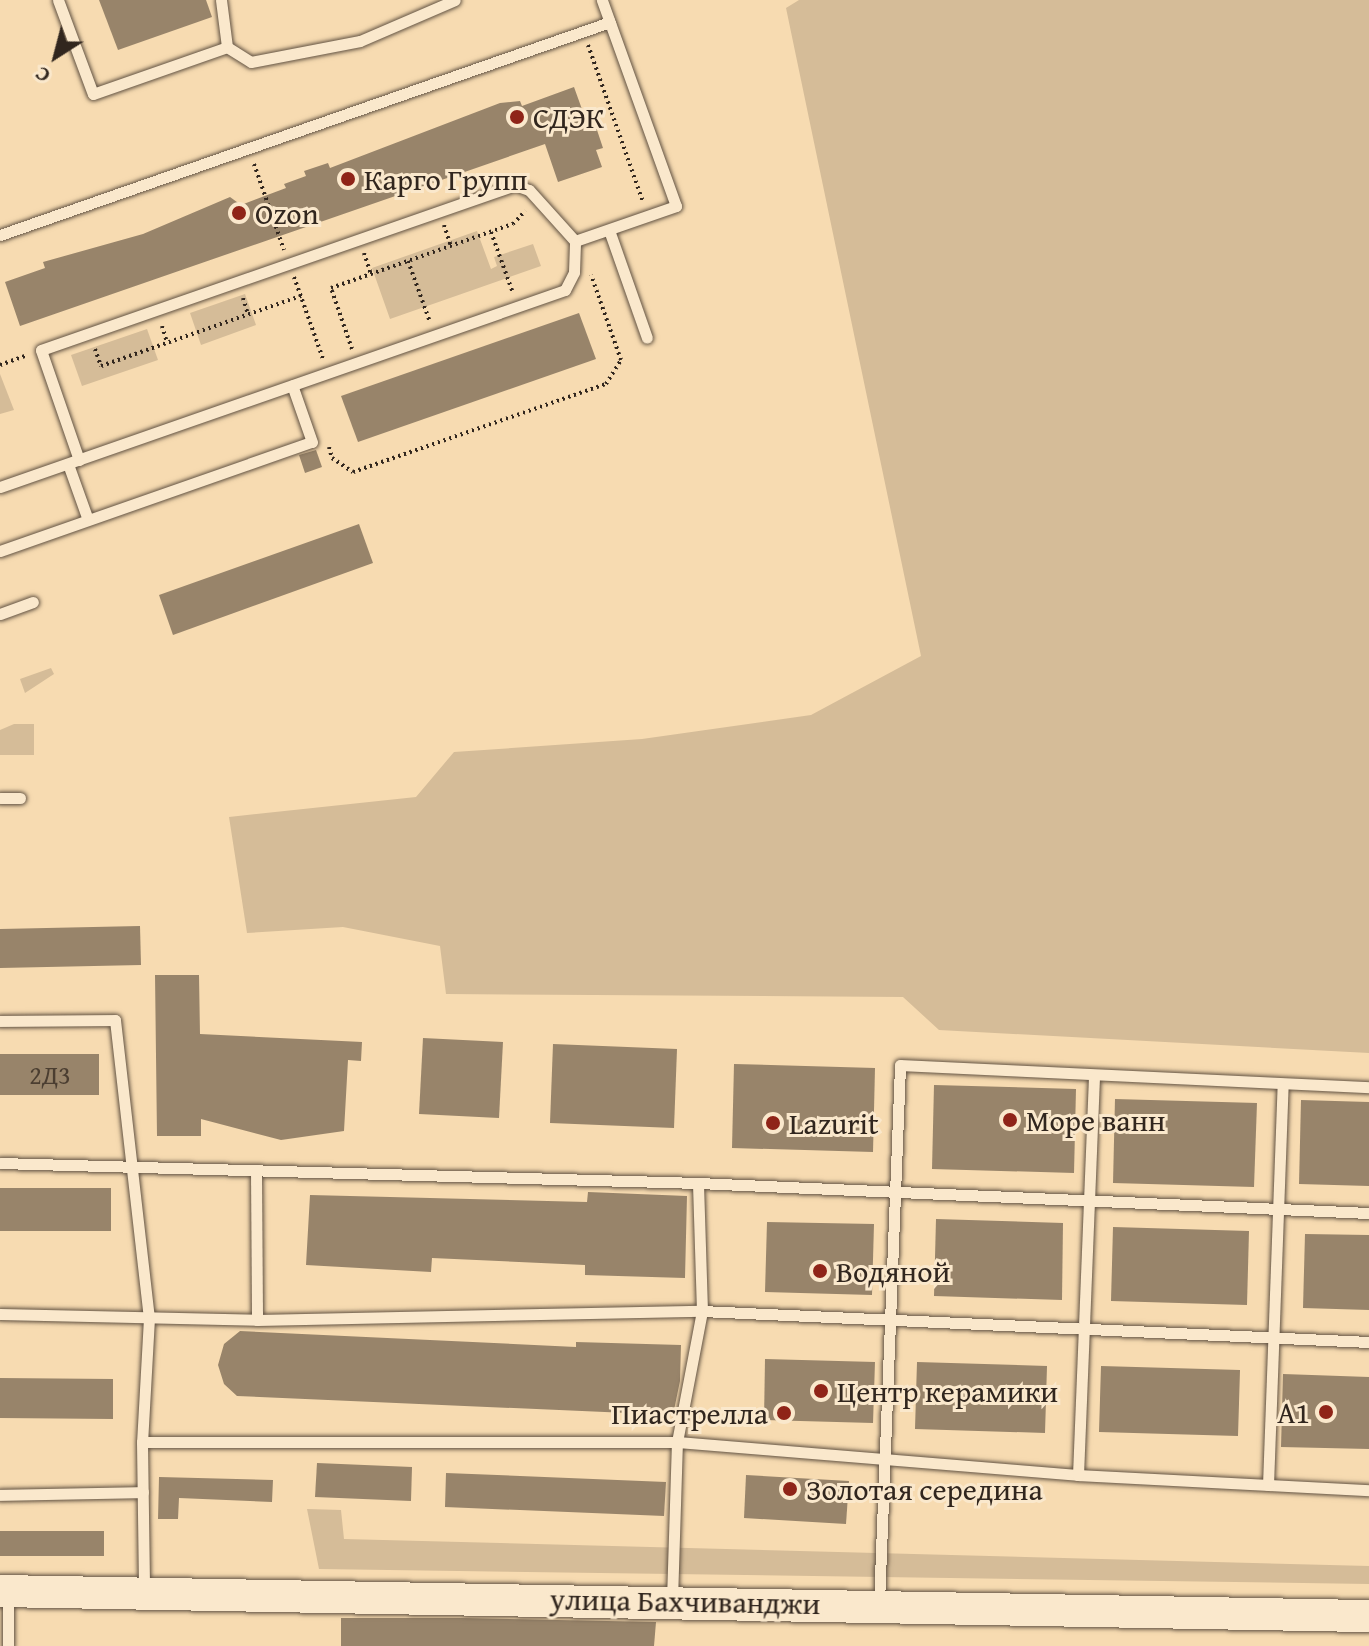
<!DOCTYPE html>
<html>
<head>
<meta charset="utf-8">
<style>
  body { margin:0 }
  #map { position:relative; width:1369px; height:1646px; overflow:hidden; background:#f7dbb1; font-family:"Gentium Book Plus",serif }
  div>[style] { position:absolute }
  .green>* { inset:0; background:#d5bc98 }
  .building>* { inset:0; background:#98846a }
  .path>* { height:4px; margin-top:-2px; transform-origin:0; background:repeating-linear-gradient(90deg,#31261e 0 2px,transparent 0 6px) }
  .roads { filter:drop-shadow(0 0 2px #625343) drop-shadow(0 0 2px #625343) }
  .service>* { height:11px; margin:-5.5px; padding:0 5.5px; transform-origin:5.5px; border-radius:5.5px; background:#fae8cc }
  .secondary>* { height:32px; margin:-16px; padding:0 16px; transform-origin:16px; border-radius:16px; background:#fae8cc }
  .dots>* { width:22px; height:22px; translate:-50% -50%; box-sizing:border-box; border:4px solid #fae8cc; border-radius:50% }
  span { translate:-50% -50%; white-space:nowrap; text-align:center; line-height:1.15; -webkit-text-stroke:6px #fae8cc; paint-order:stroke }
  .number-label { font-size:26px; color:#4b3e31 }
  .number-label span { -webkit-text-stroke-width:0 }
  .poi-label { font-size:30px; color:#31261e }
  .left { translate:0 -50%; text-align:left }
  .right { translate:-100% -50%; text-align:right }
  .street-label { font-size:30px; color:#31261e }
  .north { position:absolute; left:16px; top:16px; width:80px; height:80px; -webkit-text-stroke:6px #fae8cc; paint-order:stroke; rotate:216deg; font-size:22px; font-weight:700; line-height:32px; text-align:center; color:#31261e }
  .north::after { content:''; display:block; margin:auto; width:28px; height:36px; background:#31261e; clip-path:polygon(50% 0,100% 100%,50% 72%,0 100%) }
</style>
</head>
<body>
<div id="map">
  <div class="green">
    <div style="clip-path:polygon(799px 0,1369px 0,1369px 1053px,939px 1030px,903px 997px,446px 994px,440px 946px,343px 927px,247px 933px,229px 817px,416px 797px,454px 752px,642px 739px,811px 715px,921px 656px,786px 8px)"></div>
    <div style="clip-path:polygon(477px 231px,491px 269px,497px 266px,494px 257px,533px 244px,541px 266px,390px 319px,372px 268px)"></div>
    <div style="clip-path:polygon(245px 294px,256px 325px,201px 345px,190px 313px)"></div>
    <div style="clip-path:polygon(147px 329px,158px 360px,82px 386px,71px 355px)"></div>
    <div style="clip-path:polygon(0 374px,14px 410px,0 414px)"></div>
    <div style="clip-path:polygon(51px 668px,54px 674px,25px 693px,20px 679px)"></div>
    <div style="clip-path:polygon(14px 724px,34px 724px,34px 755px,0 755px,0 730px)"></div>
    <div style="clip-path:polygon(307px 1509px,341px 1510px,344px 1539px,1369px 1566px,1369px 1584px,319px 1569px)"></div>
  </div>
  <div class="building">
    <div style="clip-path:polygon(99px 0,206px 0,212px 17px,118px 50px)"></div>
    <div style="clip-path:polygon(574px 87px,588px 126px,595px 124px,603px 148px,596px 150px,602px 167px,558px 182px,545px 144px,20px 326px,5px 282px,45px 268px,43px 262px,143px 234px,230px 197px,241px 205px,286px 188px,284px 184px,306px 176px,304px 171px,328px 163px,330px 168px,500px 103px,520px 101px,522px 106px)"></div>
    <div style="clip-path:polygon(579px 313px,596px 359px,358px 442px,341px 396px)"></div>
    <div style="clip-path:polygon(316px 450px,322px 467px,305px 473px,299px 455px)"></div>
    <div style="clip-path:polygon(359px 524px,373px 563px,173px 635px,159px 595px)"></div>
    <div style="clip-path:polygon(140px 926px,141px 965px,0 968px,0 929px)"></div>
    <div style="clip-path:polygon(155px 975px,199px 975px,200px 1034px,362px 1042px,361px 1061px,348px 1060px,344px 1131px,281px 1140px,201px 1119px,201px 1136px,157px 1136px)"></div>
    <div style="clip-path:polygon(423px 1038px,503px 1042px,499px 1118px,419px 1114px)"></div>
    <div style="clip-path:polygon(553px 1044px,677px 1049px,674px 1128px,550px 1123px)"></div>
    <div style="clip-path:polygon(0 1054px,99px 1054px,99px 1095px,0 1095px)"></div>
    <div style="clip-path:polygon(734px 1064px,875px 1068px,873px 1152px,732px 1148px)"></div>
    <div style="clip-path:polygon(934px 1085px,1076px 1089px,1074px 1173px,932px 1169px)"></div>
    <div style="clip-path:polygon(1115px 1099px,1257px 1103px,1254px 1187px,1113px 1183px)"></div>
    <div style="clip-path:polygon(1301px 1100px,1369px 1102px,1369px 1186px,1299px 1184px)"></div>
    <div style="clip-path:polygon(0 1188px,111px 1188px,111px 1231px,0 1231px)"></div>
    <div style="clip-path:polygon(588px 1192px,687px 1196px,685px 1278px,585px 1275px,585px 1265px,432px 1258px,431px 1272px,306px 1265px,310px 1195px,587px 1202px)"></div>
    <div style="clip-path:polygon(936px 1219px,1063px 1223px,1062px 1300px,934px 1296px)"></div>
    <div style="clip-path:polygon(767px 1222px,874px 1224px,872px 1295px,765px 1292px)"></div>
    <div style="clip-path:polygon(1113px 1227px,1249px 1231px,1247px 1305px,1111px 1301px)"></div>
    <div style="clip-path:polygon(1305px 1234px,1369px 1235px,1369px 1310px,1303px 1308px)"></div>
    <div style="clip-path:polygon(240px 1331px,576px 1347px,576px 1342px,681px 1345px,680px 1381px,673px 1415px,237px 1396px,224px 1384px,218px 1365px,224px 1344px)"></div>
    <div style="clip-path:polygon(765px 1359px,875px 1362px,873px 1423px,764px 1420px)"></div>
    <div style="clip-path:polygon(917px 1362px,1047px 1366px,1045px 1433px,915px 1429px)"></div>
    <div style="clip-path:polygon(1101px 1366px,1240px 1370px,1238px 1436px,1099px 1432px)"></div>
    <div style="clip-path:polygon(1283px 1374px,1369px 1377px,1369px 1449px,1281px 1447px)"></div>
    <div style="clip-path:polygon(0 1378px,113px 1379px,113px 1419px,0 1418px)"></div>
    <div style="clip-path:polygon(317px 1463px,412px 1467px,411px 1501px,315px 1497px)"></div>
    <div style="clip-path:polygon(446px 1473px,666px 1482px,664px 1516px,445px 1507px)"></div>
    <div style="clip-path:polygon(746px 1475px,849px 1481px,846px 1524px,744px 1518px)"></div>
    <div style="clip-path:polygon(159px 1477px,273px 1480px,272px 1502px,179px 1498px,178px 1519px,158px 1519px)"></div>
    <div style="clip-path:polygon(0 1531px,104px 1531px,104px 1556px,0 1556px)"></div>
    <div style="clip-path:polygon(341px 1618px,461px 1618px,656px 1622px,654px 1646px,341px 1646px)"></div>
  </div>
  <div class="path">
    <div style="left:588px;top:45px;width:166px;rotate:70.7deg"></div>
    <div style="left:254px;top:164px;width:91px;rotate:70.8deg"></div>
    <div style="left:444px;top:225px;width:22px;rotate:72deg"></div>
    <div style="left:491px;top:232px;width:65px;rotate:70.2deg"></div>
    <div style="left:364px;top:253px;width:22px;rotate:72deg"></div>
    <div style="left:408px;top:261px;width:65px;rotate:70.2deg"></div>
    <div style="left:294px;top:277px;width:87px;rotate:70.5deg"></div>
    <div style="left:243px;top:298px;width:17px;rotate:73deg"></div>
    <div style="left:162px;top:326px;width:17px;rotate:73deg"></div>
    <div style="left:95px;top:349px;width:18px;rotate:71deg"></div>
    <div style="left:101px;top:366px;width:212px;rotate:-19.3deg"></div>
    <div style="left:352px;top:349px;width:65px;rotate:-109deg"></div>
    <div style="left:331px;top:288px;width:193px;rotate:-19.4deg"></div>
    <div style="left:513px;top:224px;width:18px;rotate:-47deg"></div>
    <div style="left:0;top:365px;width:29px;rotate:-20deg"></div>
    <div style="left:329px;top:447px;width:11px;rotate:75deg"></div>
    <div style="left:332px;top:458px;width:25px;rotate:34deg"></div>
    <div style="left:353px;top:472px;width:268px;rotate:-19.2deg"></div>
    <div style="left:606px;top:384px;width:28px;rotate:-58deg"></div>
    <div style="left:621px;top:360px;width:90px;rotate:-109.4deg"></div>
  </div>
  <div class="roads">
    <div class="service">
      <div style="left:58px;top:0;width:100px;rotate:69.6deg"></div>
      <div style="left:93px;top:94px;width:142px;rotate:-19.3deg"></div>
      <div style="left:221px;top:0;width:47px;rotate:82.7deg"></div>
      <div style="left:227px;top:47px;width:28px;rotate:32deg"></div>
      <div style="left:251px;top:62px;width:111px;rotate:-10.9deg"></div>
      <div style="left:360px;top:41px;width:103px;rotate:-23.3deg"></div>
      <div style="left:609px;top:230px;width:114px;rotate:70.6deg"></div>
      <div style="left:0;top:235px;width:646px;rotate:-19.25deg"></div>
      <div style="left:79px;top:460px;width:116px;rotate:-109.1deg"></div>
      <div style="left:41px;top:350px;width:502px;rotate:-19.19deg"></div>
      <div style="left:515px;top:185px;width:15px;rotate:20deg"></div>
      <div style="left:529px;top:190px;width:69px;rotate:48deg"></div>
      <div style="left:68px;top:464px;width:59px;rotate:70.3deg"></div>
      <div style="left:0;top:487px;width:598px;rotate:-19.22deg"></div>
      <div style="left:565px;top:290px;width:20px;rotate:-63deg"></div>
      <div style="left:574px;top:272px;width:31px;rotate:-88deg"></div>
      <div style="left:575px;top:241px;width:107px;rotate:-19.1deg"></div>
      <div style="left:676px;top:206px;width:219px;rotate:-109.8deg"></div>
      <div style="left:0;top:551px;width:330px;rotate:-19.3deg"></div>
      <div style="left:312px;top:442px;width:60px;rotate:-109.3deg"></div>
      <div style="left:0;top:614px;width:35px;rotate:-20deg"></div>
      <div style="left:0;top:798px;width:20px"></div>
      <div style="left:0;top:1021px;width:115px;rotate:-0.5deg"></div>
      <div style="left:115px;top:1020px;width:300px;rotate:83.5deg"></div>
      <div style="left:149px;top:1318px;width:124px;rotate:93.2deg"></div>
      <div style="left:142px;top:1442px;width:149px;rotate:89.2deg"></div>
      <div style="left:0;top:1163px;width:698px;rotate:1.64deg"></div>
      <div style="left:698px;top:1183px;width:672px;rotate:2.56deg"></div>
      <div style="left:256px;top:1171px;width:149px;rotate:89.6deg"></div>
      <div style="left:0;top:1314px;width:257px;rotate:1.3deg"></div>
      <div style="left:257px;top:1320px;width:445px;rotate:-1.2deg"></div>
      <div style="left:702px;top:1311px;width:668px;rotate:2.66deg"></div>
      <div style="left:142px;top:1442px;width:535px"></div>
      <div style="left:677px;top:1442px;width:402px;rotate:4.7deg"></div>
      <div style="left:1078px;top:1475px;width:291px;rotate:3deg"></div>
      <div style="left:1078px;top:1475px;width:400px;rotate:-87.7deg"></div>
      <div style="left:1268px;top:1485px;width:401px;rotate:-87.9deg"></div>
      <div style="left:0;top:1495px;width:143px;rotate:-1.2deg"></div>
      <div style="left:8px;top:1595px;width:51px;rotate:90deg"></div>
      <div style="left:672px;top:1600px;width:158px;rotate:-88.2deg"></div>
      <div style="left:677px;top:1442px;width:133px;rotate:-79.2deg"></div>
      <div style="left:702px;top:1311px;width:128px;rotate:-91.8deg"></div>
      <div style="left:879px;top:1603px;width:538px;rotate:-87.76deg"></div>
      <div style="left:900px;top:1065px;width:470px;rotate:2.7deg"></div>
    </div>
    <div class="secondary">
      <div style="left:0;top:1591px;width:1369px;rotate:1.05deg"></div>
    </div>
  </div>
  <div class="dots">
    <div style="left:517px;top:117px;background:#8f2418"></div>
    <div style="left:348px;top:179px;background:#8f2418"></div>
    <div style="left:239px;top:213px;background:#8f2418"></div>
    <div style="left:1010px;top:1120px;background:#8f2418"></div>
    <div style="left:773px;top:1123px;background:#8f2418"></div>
    <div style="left:820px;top:1271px;background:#8f2418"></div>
    <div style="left:821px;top:1391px;background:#8f2418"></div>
    <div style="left:1326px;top:1412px;background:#8f2418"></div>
    <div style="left:784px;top:1413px;background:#8f2418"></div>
    <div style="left:790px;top:1489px;background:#8f2418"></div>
  </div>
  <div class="number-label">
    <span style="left:50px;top:1075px">2Д3</span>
  </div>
  <div class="poi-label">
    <span class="left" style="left:533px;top:117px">СДЭК</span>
    <span class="left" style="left:364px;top:179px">Карго Групп</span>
    <span class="left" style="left:255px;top:213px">Ozon</span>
    <span class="left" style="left:1026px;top:1120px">Море ванн</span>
    <span class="left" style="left:789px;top:1123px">Lazurit</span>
    <span class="left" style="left:836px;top:1271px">Водяной</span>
    <span class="left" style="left:837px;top:1391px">Центр керамики</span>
    <span class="right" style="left:1310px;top:1412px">A1</span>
    <span class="right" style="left:768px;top:1413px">Пиастрелла</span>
    <span class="left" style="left:806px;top:1489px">Золотая середина</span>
  </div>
  <div class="street-label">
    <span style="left:685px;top:1601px;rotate:1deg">улица Бахчиванджи</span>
  </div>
  <div class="north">С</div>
</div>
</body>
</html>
